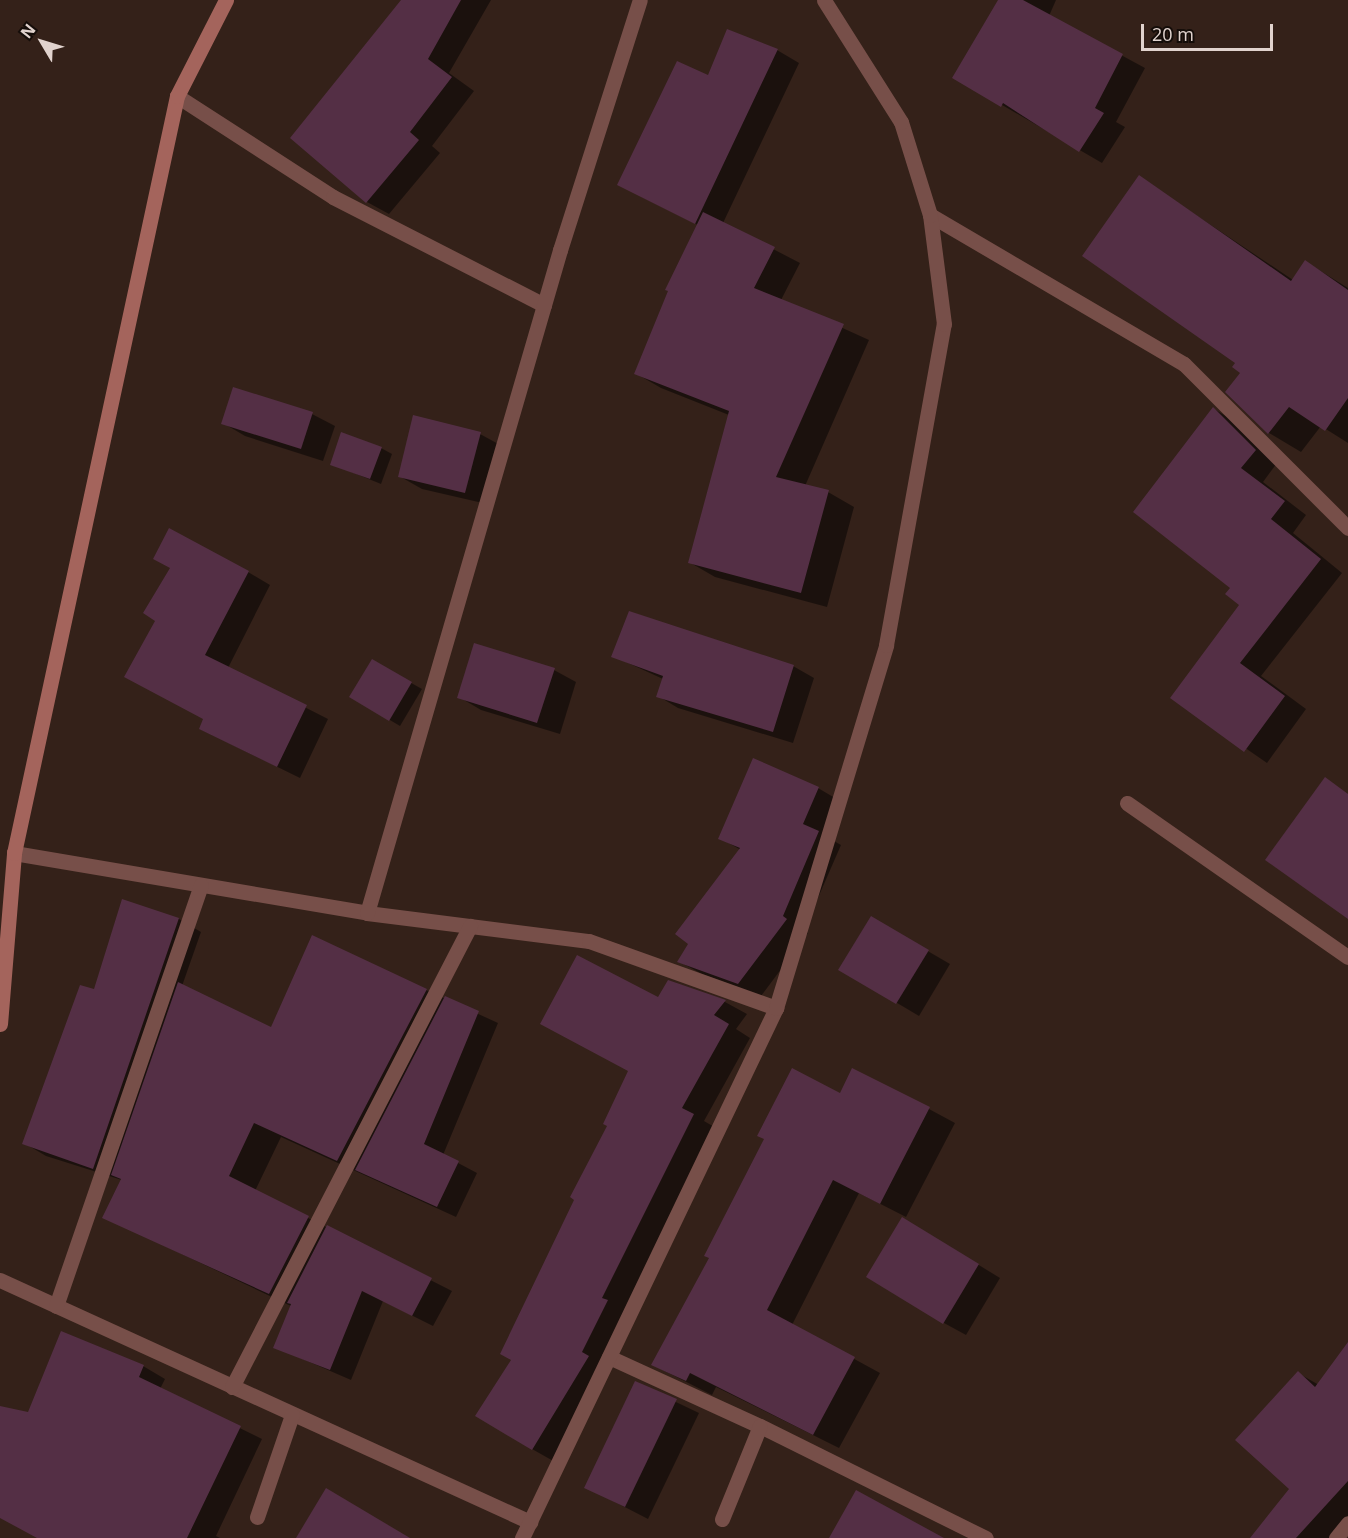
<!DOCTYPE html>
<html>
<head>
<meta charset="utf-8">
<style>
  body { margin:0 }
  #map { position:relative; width:1348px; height:1538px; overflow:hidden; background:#342119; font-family:"Open Sans",sans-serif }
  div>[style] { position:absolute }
  .shadow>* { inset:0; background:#0007 }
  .building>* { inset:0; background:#542f45 }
  .street>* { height:15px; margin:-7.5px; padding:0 7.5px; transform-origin:7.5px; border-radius:7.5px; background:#774f49 }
  .secondary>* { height:15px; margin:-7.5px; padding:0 7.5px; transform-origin:7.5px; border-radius:7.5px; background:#a4645c }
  span { translate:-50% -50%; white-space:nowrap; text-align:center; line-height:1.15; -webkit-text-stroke:4.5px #150d09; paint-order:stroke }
  .north { position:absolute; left:12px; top:12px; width:60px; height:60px; -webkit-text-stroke:4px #150d09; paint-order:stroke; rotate:308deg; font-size:16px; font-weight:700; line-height:24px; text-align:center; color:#e1d3ce }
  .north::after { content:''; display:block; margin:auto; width:21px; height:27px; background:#e1d3ce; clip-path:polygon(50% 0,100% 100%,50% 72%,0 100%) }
  .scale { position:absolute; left:1141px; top:24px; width:132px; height:27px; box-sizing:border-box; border:3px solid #e1d3ce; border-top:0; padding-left:8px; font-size:18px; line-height:21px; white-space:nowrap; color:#e1d3ce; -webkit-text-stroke:4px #150d09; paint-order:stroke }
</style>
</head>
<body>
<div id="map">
  <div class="shadow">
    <div style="clip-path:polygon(402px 0,491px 0,449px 73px,474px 91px,432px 146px,440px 153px,389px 214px,367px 202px)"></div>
    <div style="clip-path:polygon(999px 0,1056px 0,1049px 16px,1145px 68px,1116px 122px,1125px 127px,1102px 163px,954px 77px)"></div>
    <div style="clip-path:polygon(777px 50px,799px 63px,723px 223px,800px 263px,781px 300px,869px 340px,805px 486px,828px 492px,854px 507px,827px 607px,715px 577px,689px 562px,729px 415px,661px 388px,635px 373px,698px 225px,642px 197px,709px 77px)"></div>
    <div style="clip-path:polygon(1139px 177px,1293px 280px,1306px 262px,1348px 288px,1348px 443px,1321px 426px,1301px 452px,1269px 433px,1237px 362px)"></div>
    <div style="clip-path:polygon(234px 389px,312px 414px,335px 426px,323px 461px,245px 436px,223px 423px)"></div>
    <div style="clip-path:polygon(1214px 409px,1236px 422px,1277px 463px,1263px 482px,1306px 515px,1293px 533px,1342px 573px,1261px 676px,1306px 709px,1267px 763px,1173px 698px,1241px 605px,1232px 588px)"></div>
    <div style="clip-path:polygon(480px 434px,502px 446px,487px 504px,422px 489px,399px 476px)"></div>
    <div style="clip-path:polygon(381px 448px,392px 454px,381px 484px,332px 464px)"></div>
    <div style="clip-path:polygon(171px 568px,248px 572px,270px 585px,228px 668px,328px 719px,300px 778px,200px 729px,205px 720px,157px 620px)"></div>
    <div style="clip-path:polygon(613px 656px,793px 666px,814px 678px,793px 743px,678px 708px,658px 696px,663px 679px)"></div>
    <div style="clip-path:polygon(372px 661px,422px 689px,400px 726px,351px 697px)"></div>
    <div style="clip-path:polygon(554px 670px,576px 682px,560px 734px,481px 710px,459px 697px)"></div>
    <div style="clip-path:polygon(818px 788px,840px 801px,825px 836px,841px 845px,804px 930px,808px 933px,761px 996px,702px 974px,680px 962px,741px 850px,720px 838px)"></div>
    <div style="clip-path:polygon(123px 901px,179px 919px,201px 932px,182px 986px,271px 1029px,426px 990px,498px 1023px,443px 1155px,477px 1173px,456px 1217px,281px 1137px,255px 1191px,452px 1291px,433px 1326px,383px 1301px,351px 1380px,275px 1347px,291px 1306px,104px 1217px,122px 1180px,46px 1156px,24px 1143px,95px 991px)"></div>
    <div style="clip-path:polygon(871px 918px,950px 964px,919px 1016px,840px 969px)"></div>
    <div style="clip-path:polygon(669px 981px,725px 1002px,747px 1014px,736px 1029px,750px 1038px,704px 1121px,716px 1128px,555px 1462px,532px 1449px,513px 1360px)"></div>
    <div style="clip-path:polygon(840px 1095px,929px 1109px,955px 1123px,906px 1217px,859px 1193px,792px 1325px,880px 1373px,839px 1448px,716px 1387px,712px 1395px,653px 1365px)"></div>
    <div style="clip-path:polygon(925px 1232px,1000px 1278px,966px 1335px,944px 1323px)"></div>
    <div style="clip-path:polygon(1348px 1344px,1348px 1529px,1340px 1538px,1252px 1538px,1291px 1489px,1298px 1373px,1319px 1385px)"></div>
    <div style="clip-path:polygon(143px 1366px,165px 1379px,160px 1389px,262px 1439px,216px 1536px,220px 1538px,40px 1538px,0 1516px,0 1407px,29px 1414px)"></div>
    <div style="clip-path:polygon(636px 1383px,699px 1413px,648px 1519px,586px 1487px)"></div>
  </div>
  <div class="building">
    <div style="clip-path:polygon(401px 0,461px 0,428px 59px,452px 77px,410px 132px,419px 140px,366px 203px,290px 138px)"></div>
    <div style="clip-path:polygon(998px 0,1023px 0,1123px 54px,1095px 108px,1104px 113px,1079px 152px,1003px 103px,1001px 107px,952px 78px)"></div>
    <div style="clip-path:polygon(727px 29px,778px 49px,695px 224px,617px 185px,677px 61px,708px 75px)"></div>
    <div style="clip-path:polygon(1139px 175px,1291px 281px,1305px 260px,1348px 290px,1348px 398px,1325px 431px,1289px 407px,1268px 434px,1225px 392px,1240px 373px,1232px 367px,1235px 363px,1082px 256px)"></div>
    <div style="clip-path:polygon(703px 212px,775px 247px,754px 288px,844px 324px,776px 477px,829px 490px,801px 593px,688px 563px,729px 411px,634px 374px,668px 291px,665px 290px)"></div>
    <div style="clip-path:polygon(233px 387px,313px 412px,301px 449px,221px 424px)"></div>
    <div style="clip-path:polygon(1213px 407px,1256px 450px,1241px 468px,1285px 501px,1271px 519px,1321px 559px,1240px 663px,1285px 696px,1244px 752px,1170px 698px,1239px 605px,1225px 594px,1230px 588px,1133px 512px)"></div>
    <div style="clip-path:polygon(413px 415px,481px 432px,465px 493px,398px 477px)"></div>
    <div style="clip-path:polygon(341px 432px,382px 447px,370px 479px,330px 465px)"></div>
    <div style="clip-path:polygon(169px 528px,249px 571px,205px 655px,307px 705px,277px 767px,199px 729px,203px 719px,124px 677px,155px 621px,143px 613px,170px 568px,153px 559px)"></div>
    <div style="clip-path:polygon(629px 611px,794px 665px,773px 732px,656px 697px,663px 676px,611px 657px)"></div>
    <div style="clip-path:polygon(474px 643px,555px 668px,537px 723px,457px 698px)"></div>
    <div style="clip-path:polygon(372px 659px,412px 682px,389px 721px,349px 697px)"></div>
    <div style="clip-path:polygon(753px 758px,819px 787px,803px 824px,819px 831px,783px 916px,787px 919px,738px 984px,677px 962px,688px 944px,675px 934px,740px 848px,718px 839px)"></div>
    <div style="clip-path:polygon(1325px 777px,1348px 794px,1348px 919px,1265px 860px)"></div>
    <div style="clip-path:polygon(122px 899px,179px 918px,93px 1169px,22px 1144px,80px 985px,94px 989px)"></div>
    <div style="clip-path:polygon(871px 916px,929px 950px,896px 1004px,838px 970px)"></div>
    <div style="clip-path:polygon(312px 935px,427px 989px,337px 1161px,254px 1123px,229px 1176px,309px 1216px,269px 1294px,102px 1218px,121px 1179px,111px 1175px,178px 982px,271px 1027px)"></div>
    <div style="clip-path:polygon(577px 955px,658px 997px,668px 980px,726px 1000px,714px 1015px,729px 1024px,682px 1108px,694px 1114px,602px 1298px,608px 1300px,582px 1352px,589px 1356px,532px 1450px,475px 1416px,511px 1360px,500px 1354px,574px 1200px,570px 1197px,607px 1126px,603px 1124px,628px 1071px,540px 1024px)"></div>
    <div style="clip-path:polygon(445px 996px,479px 1011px,424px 1144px,459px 1161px,437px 1207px,355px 1170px)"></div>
    <div style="clip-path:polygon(792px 1068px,840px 1093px,852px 1068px,930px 1107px,880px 1204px,833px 1180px,767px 1310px,855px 1357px,813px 1435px,690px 1373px,686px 1381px,651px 1365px,709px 1258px,704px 1256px,764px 1139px,757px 1136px)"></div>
    <div style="clip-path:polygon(902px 1217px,979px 1264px,943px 1324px,866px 1277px)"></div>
    <div style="clip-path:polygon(327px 1225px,432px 1278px,412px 1316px,362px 1291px,330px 1370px,273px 1348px,291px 1304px,287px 1303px)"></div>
    <div style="clip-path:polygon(61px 1331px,144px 1365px,139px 1377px,241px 1426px,187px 1538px,37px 1538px,0 1518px,0 1406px,28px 1412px)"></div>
    <div style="clip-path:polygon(1348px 1342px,1348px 1481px,1296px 1538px,1250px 1538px,1289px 1489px,1235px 1440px,1298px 1371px,1315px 1387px)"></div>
    <div style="clip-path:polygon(635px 1381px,677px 1399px,625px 1507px,584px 1488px)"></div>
    <div style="clip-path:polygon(326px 1488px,410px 1538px,296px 1538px)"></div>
    <div style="clip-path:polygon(856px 1490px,944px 1538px,829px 1538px)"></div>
  </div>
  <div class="street">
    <div style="left:177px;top:96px;width:186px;rotate:32.9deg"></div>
    <div style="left:333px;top:197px;width:237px;rotate:27.1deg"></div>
    <div style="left:930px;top:215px;width:294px;rotate:30.4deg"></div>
    <div style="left:1184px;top:364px;width:232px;rotate:45deg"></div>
    <div style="left:1127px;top:803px;width:269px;rotate:34.9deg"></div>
    <div style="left:14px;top:853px;width:358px;rotate:9.6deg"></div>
    <div style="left:367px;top:913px;width:224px;rotate:7.2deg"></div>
    <div style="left:589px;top:941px;width:199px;rotate:19.7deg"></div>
    <div style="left:367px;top:913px;width:691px;rotate:-73.77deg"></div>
    <div style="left:560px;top:250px;width:262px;rotate:-72.3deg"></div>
    <div style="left:0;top:1280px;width:583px;rotate:24.54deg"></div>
    <div style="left:56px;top:1306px;width:445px;rotate:-71deg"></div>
    <div style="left:609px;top:1357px;width:166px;rotate:24.6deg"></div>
    <div style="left:760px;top:1426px;width:252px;rotate:26.4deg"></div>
    <div style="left:232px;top:1387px;width:519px;rotate:-62.69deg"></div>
    <div style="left:257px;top:1517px;width:108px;rotate:-71.1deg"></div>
    <div style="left:722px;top:1519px;width:100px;rotate:-67.8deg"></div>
    <div style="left:522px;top:1538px;width:588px;rotate:-64.39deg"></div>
    <div style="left:776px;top:1008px;width:379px;rotate:-73.1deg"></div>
    <div style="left:886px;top:645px;width:326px;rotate:-79.8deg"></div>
    <div style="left:944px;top:324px;width:110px;rotate:-97.3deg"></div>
    <div style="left:930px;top:215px;width:97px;rotate:-107.3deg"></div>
    <div style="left:901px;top:122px;width:144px;rotate:-122.3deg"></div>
    <div style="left:1336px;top:1538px;width:19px;rotate:-51deg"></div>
  </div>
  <div class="secondary">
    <div style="left:0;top:1024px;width:172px;rotate:-85.3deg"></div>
    <div style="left:14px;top:853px;width:774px;rotate:-77.85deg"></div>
    <div style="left:177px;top:96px;width:108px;rotate:-63deg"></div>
  </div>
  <div class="north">N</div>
  <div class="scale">20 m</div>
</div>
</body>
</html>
